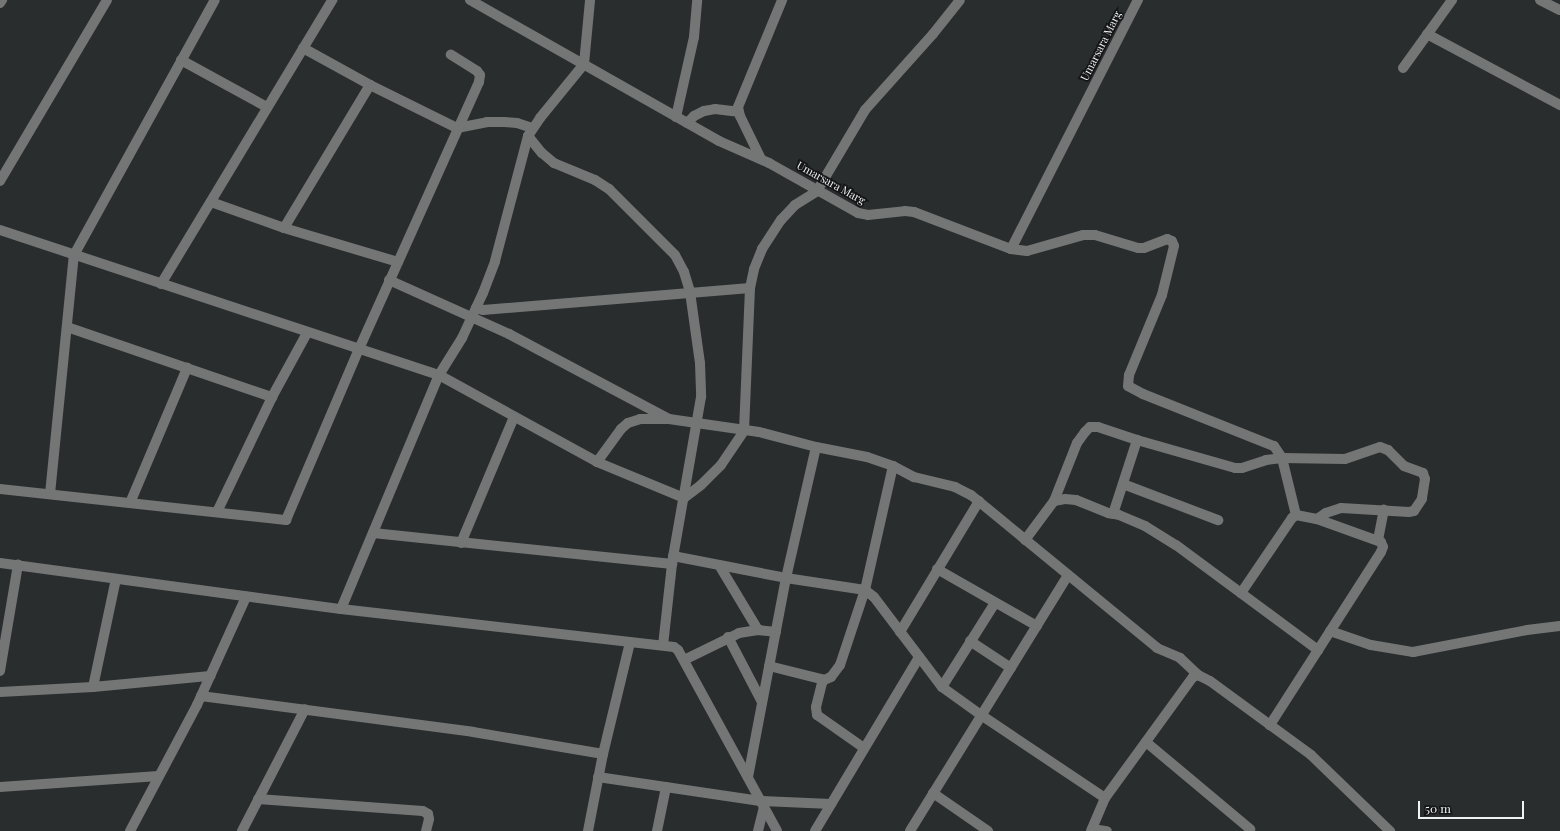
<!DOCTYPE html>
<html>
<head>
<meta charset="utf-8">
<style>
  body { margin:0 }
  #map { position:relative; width:1560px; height:831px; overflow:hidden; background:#292d2e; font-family:"Playfair Display",serif }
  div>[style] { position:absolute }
  .minor>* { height:10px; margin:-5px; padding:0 5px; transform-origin:5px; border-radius:5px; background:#747676 }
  span { translate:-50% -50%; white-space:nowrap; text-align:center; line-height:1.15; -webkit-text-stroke:3.5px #131516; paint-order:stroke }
  .street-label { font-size:11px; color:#f0f2f3 }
  .scale { position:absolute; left:1418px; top:801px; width:106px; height:18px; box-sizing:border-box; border:2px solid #f0f2f3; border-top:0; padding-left:5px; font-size:12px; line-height:14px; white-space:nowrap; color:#f0f2f3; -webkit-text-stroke:3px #131516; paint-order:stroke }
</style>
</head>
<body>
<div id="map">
  <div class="minor">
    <div style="left:470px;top:0;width:286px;rotate:29.5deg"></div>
    <div style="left:719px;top:141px;width:55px;rotate:23.7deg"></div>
    <div style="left:769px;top:163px;width:102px;rotate:29.3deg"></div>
    <div style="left:858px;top:213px;width:10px;rotate:11deg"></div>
    <div style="left:868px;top:215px;width:37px;rotate:-6deg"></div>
    <div style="left:905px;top:211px;width:9px;rotate:6deg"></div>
    <div style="left:914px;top:212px;width:104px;rotate:20.9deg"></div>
    <div style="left:1011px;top:249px;width:280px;rotate:-63deg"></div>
    <div style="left:1540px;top:0;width:22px;rotate:27deg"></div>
    <div style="left:0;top:3px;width:4px;rotate:-56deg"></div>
    <div style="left:1427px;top:34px;width:151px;rotate:28.1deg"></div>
    <div style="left:303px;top:48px;width:77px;rotate:28.9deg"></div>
    <div style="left:370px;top:85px;width:97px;rotate:26.3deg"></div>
    <div style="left:457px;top:128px;width:31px;rotate:-11deg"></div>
    <div style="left:487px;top:122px;width:17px"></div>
    <div style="left:504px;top:122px;width:13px;rotate:4deg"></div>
    <div style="left:517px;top:123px;width:16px;rotate:18deg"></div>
    <div style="left:181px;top:60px;width:98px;rotate:28.7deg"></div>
    <div style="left:1403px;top:68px;width:84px;rotate:-54.2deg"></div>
    <div style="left:676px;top:117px;width:82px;rotate:-77.3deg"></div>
    <div style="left:694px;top:37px;width:37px;rotate:-85deg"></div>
    <div style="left:687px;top:123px;width:10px;rotate:-45deg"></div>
    <div style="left:694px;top:116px;width:11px;rotate:-27deg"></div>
    <div style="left:704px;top:111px;width:11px;rotate:-10deg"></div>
    <div style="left:715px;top:109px;width:23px;rotate:7deg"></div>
    <div style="left:528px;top:136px;width:22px;rotate:51deg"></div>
    <div style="left:542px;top:153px;width:16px;rotate:40deg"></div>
    <div style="left:554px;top:163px;width:44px;rotate:22.5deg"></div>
    <div style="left:595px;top:180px;width:17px;rotate:33deg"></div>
    <div style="left:609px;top:189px;width:93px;rotate:45deg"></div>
    <div style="left:675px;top:255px;width:19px;rotate:62deg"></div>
    <div style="left:684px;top:272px;width:21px;rotate:73deg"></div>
    <div style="left:690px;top:292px;width:72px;rotate:82deg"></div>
    <div style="left:700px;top:363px;width:34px;rotate:88deg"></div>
    <div style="left:701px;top:397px;width:169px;rotate:99.9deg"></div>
    <div style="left:672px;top:564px;width:81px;rotate:96.3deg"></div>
    <div style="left:761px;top:159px;width:48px;rotate:-116deg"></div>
    <div style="left:740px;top:116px;width:9px;rotate:-103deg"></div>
    <div style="left:738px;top:107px;width:116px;rotate:-67.6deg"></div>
    <div style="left:0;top:181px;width:210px;rotate:-59.4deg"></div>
    <div style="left:211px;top:202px;width:77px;rotate:19.6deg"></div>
    <div style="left:284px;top:228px;width:119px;rotate:16.6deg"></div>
    <div style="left:284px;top:228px;width:167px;rotate:-59deg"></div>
    <div style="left:0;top:230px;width:462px;rotate:18.3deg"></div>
    <div style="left:439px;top:375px;width:180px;rotate:28.8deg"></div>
    <div style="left:597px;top:462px;width:94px;rotate:22.5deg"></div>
    <div style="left:1011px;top:249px;width:16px;rotate:7deg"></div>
    <div style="left:1027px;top:251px;width:58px;rotate:-15.9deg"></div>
    <div style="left:1083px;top:235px;width:12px"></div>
    <div style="left:1095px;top:235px;width:45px;rotate:16.8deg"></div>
    <div style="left:1138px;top:248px;width:6px"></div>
    <div style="left:1144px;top:248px;width:25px;rotate:-21deg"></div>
    <div style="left:1167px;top:239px;width:5px;rotate:22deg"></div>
    <div style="left:1172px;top:241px;width:5px;rotate:68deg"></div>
    <div style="left:1174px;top:246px;width:50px;rotate:103.8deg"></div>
    <div style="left:1162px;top:295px;width:87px;rotate:112.4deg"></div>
    <div style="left:1129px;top:375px;width:11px;rotate:95deg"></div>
    <div style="left:1128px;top:386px;width:17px;rotate:28deg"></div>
    <div style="left:1143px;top:394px;width:141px;rotate:21.7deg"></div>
    <div style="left:1274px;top:446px;width:14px;rotate:56deg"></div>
    <div style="left:1282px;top:458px;width:59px;rotate:76.2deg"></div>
    <div style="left:389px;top:280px;width:132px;rotate:24.2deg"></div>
    <div style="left:509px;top:334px;width:179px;rotate:28deg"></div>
    <div style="left:161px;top:284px;width:332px;rotate:-58.9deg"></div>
    <div style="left:476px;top:308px;width:7px;rotate:16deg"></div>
    <div style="left:483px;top:310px;width:268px;rotate:-4.7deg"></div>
    <div style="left:67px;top:327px;width:217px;rotate:18.9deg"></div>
    <div style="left:597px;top:462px;width:41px;rotate:-54deg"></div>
    <div style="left:621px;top:429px;width:9px;rotate:-41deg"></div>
    <div style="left:628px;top:423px;width:13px;rotate:-18deg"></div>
    <div style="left:640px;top:419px;width:29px"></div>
    <div style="left:669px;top:419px;width:91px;rotate:8.2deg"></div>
    <div style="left:759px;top:432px;width:59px;rotate:14.7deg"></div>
    <div style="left:816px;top:447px;width:52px;rotate:11.1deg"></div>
    <div style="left:867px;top:457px;width:28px;rotate:19deg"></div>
    <div style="left:893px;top:466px;width:24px;rotate:28deg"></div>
    <div style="left:914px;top:477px;width:42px;rotate:13.7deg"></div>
    <div style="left:955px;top:487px;width:18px;rotate:27deg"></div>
    <div style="left:971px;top:495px;width:241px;rotate:39.4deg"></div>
    <div style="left:1157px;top:648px;width:25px;rotate:23deg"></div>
    <div style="left:1180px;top:658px;width:25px;rotate:43deg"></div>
    <div style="left:1123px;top:484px;width:102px;rotate:20.8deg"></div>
    <div style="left:0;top:489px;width:288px;rotate:6.2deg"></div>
    <div style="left:286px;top:520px;width:186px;rotate:-66.9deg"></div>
    <div style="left:359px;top:349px;width:293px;rotate:-65.8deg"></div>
    <div style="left:479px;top:82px;width:7px;rotate:-82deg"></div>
    <div style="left:480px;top:75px;width:5px;rotate:-127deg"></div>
    <div style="left:477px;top:71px;width:31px;rotate:-148deg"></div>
    <div style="left:50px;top:494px;width:240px;rotate:-84.3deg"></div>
    <div style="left:74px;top:255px;width:291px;rotate:-61.1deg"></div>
    <div style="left:684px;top:498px;width:21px;rotate:-37deg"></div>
    <div style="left:701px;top:485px;width:28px;rotate:-45deg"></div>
    <div style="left:721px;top:465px;width:41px;rotate:-55.9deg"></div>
    <div style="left:744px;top:431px;width:143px;rotate:-87.6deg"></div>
    <div style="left:750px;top:288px;width:19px;rotate:-78deg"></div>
    <div style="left:754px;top:269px;width:22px;rotate:-68deg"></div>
    <div style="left:762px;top:249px;width:35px;rotate:-57deg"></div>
    <div style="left:781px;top:220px;width:21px;rotate:-47deg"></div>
    <div style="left:795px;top:205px;width:26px;rotate:-32deg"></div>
    <div style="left:817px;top:191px;width:94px;rotate:-59.3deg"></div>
    <div style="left:865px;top:110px;width:102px;rotate:-48.2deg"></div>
    <div style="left:933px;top:34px;width:43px;rotate:-51.5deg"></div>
    <div style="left:1054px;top:501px;width:62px;rotate:-68.4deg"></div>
    <div style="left:1077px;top:443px;width:14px;rotate:-54deg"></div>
    <div style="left:1085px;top:432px;width:7px;rotate:-45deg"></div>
    <div style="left:1090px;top:427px;width:8px"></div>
    <div style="left:1098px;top:427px;width:41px;rotate:18.4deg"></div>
    <div style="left:1137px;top:440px;width:102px;rotate:15.9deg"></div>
    <div style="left:1235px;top:468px;width:7px"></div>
    <div style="left:1242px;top:468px;width:25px;rotate:-18deg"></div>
    <div style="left:1266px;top:460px;width:16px;rotate:-7deg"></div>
    <div style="left:1282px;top:458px;width:63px;rotate:0.9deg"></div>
    <div style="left:1345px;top:459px;width:37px;rotate:-19deg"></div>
    <div style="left:1380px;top:447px;width:9px;rotate:21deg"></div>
    <div style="left:1388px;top:450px;width:23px;rotate:45deg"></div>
    <div style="left:1404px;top:466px;width:20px;rotate:20deg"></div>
    <div style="left:1423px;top:473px;width:6px;rotate:72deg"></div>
    <div style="left:1425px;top:479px;width:20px;rotate:99deg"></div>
    <div style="left:1422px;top:499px;width:14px;rotate:124deg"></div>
    <div style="left:1414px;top:511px;width:5px;rotate:169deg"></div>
    <div style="left:1409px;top:512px;width:68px;rotate:-176.6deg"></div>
    <div style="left:1341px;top:508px;width:16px;rotate:162deg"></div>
    <div style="left:1326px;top:513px;width:11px;rotate:146deg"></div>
    <div style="left:130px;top:503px;width:147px;rotate:-67.1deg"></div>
    <div style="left:217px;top:512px;width:127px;rotate:-64.4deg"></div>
    <div style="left:272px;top:397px;width:73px;rotate:-61.3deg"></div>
    <div style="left:1113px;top:514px;width:78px;rotate:-72deg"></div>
    <div style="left:373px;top:533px;width:301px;rotate:5.9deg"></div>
    <div style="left:1025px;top:540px;width:49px;rotate:-53.4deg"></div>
    <div style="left:1054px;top:501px;width:11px;rotate:-10deg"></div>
    <div style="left:1065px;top:499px;width:11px;rotate:5deg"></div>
    <div style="left:1076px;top:500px;width:35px;rotate:22deg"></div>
    <div style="left:1108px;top:513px;width:11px;rotate:10deg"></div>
    <div style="left:1119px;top:515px;width:28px;rotate:23deg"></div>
    <div style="left:1145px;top:526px;width:36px;rotate:32deg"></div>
    <div style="left:1176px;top:545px;width:177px;rotate:36.5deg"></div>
    <div style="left:1378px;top:540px;width:31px;rotate:-79deg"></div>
    <div style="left:461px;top:543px;width:137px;rotate:-67.2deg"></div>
    <div style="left:673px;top:556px;width:115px;rotate:11deg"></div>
    <div style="left:786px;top:578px;width:80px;rotate:8.6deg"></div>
    <div style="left:865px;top:590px;width:11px;rotate:38deg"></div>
    <div style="left:874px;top:597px;width:113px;rotate:52.9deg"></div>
    <div style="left:942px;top:687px;width:48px;rotate:35.7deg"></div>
    <div style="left:981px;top:715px;width:149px;rotate:33.8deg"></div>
    <div style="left:0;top:563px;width:344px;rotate:7.7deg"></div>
    <div style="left:341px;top:609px;width:335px;rotate:6.5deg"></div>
    <div style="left:674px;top:647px;width:5px;rotate:37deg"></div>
    <div style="left:678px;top:650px;width:206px;rotate:61.3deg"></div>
    <div style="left:719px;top:565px;width:76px;rotate:59deg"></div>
    <div style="left:937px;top:569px;width:115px;rotate:29.7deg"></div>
    <div style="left:1241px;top:593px;width:91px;rotate:-55.8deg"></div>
    <div style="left:1292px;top:518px;width:5px;rotate:-37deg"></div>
    <div style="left:1296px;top:515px;width:21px;rotate:11deg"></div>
    <div style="left:1317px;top:519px;width:68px;rotate:19.8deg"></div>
    <div style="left:1381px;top:542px;width:5px;rotate:68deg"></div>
    <div style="left:1383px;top:547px;width:5px;rotate:112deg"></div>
    <div style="left:1381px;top:552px;width:206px;rotate:122.7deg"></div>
    <div style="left:341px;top:609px;width:254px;rotate:-67.3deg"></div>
    <div style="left:439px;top:375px;width:44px;rotate:-58.1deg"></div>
    <div style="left:462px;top:338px;width:50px;rotate:-65deg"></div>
    <div style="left:483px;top:293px;width:34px;rotate:-69deg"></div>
    <div style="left:495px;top:261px;width:129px;rotate:-75.2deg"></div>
    <div style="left:528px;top:136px;width:22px;rotate:-56deg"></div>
    <div style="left:540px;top:118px;width:70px;rotate:-50.8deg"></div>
    <div style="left:584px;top:64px;width:64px;rotate:-84.6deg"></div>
    <div style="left:1330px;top:631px;width:43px;rotate:18.9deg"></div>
    <div style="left:1371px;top:645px;width:43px;rotate:9.5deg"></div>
    <div style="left:1413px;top:652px;width:116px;rotate:-10.9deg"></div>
    <div style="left:1527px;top:630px;width:33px;rotate:-7deg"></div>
    <div style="left:900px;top:632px;width:153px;rotate:-58.9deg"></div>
    <div style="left:728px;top:637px;width:73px;rotate:62.4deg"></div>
    <div style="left:970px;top:641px;width:49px;rotate:33.4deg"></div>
    <div style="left:684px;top:660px;width:61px;rotate:-26.1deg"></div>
    <div style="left:739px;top:633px;width:19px;rotate:-9deg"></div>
    <div style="left:758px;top:630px;width:18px;rotate:6deg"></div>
    <div style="left:769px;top:666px;width:54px;rotate:14deg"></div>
    <div style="left:821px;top:679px;width:4px;rotate:76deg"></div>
    <div style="left:822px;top:683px;width:25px;rotate:104deg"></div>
    <div style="left:816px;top:707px;width:8px;rotate:83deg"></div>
    <div style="left:817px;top:715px;width:57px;rotate:35.1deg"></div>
    <div style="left:0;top:671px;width:108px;rotate:-80.4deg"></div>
    <div style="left:822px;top:681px;width:10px;rotate:-24deg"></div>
    <div style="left:831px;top:677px;width:15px;rotate:-53deg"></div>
    <div style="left:840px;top:665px;width:79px;rotate:-71.6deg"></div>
    <div style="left:865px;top:590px;width:127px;rotate:-77.3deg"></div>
    <div style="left:93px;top:687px;width:110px;rotate:-78deg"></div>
    <div style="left:942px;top:687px;width:99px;rotate:-57.8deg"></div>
    <div style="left:0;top:692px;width:93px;rotate:-3.1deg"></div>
    <div style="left:93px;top:687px;width:118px;rotate:-5.4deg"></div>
    <div style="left:201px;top:696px;width:274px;rotate:7.5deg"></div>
    <div style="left:473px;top:732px;width:132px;rotate:9.6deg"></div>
    <div style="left:1146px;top:742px;width:136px;rotate:39.9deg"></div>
    <div style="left:598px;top:777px;width:164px;rotate:8.4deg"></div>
    <div style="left:760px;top:801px;width:71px;rotate:2.4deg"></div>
    <div style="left:748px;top:777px;width:203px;rotate:-79.2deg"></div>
    <div style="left:786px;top:578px;width:134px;rotate:-77.1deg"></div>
    <div style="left:0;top:787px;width:159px;rotate:-4deg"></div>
    <div style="left:933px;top:793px;width:67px;rotate:34.6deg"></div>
    <div style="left:258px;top:799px;width:165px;rotate:4.2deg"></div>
    <div style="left:423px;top:811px;width:6px;rotate:31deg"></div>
    <div style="left:428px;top:814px;width:5px;rotate:79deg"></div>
    <div style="left:429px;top:819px;width:12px;rotate:104deg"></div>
    <div style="left:1092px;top:829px;width:15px;rotate:8deg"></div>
    <div style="left:130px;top:831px;width:143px;rotate:-62deg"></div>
    <div style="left:197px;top:705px;width:119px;rotate:-65.6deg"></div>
    <div style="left:242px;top:831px;width:137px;rotate:-62.7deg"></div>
    <div style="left:588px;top:831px;width:78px;rotate:-79deg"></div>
    <div style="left:603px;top:754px;width:115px;rotate:-76.4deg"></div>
    <div style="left:657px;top:831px;width:45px;rotate:-78.4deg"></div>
    <div style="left:758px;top:831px;width:25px;rotate:-76deg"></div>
    <div style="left:815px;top:831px;width:203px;rotate:-59.1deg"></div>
    <div style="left:910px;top:831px;width:301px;rotate:-58.3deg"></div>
    <div style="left:1091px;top:831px;width:36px;rotate:-67deg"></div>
    <div style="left:1105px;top:798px;width:150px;rotate:-54deg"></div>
    <div style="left:1193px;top:677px;width:5px;rotate:-22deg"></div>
    <div style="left:1198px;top:675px;width:13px;rotate:27deg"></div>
    <div style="left:1210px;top:681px;width:125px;rotate:36.2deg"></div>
    <div style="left:1311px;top:755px;width:110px;rotate:43.9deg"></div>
  </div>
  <div class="street-label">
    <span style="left:1101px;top:46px;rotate:-63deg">Umarsara Marg</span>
    <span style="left:831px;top:183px;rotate:29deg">Umarsara Marg</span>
  </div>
  <div class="scale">50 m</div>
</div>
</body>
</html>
